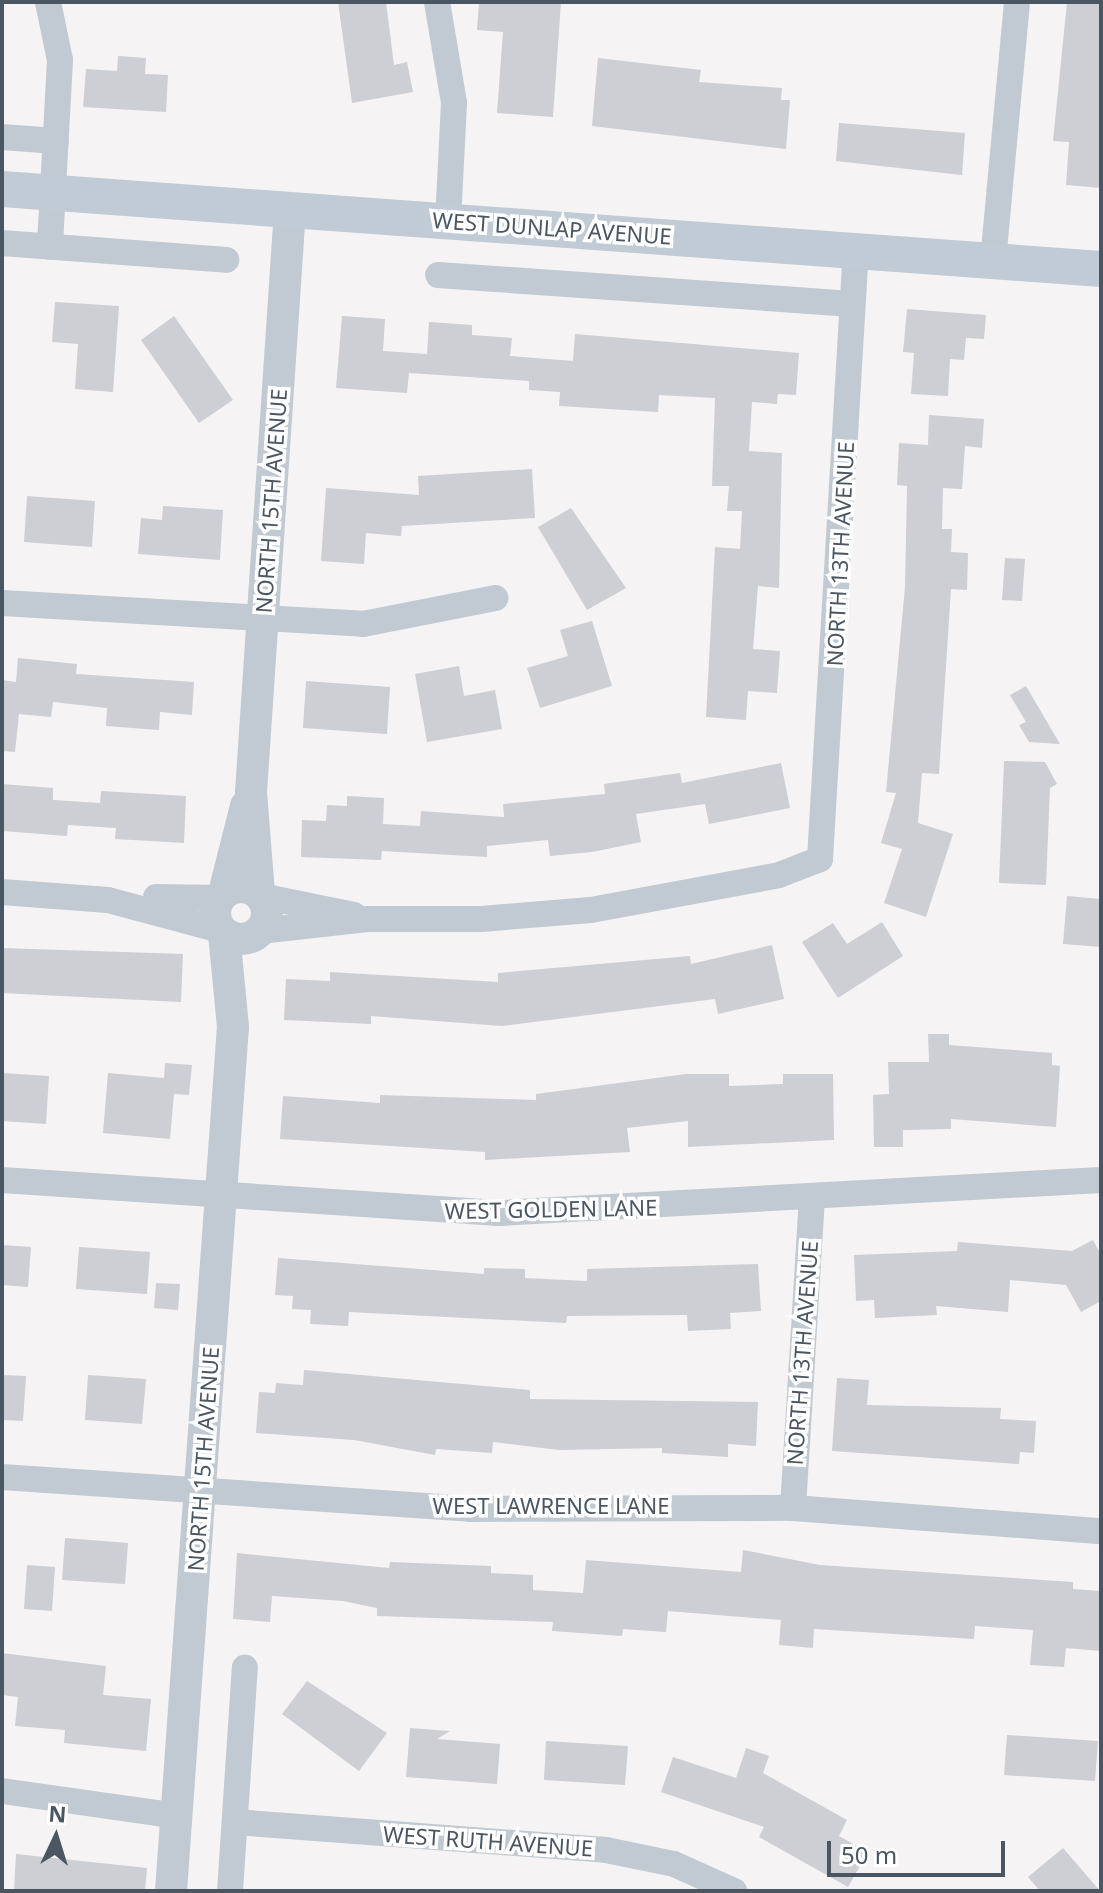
<!DOCTYPE html>
<html>
<head>
<meta charset="utf-8">
<style>
  body { margin:0 }
  #map { position:relative; width:1103px; height:1893px; overflow:hidden; background:#f5f3f3; font-family:"Noto Sans",sans-serif }
  div>[style] { position:absolute }
  .building>* { inset:0; background:#cdcfd5 }
  .minor>* { height:26px; margin:-13px; padding:0 13px; transform-origin:13px; border-radius:13px; background:#c1cad2 }
  .tertiary>* { height:32px; margin:-16px; padding:0 16px; transform-origin:16px; border-radius:16px; background:#c1cad2 }
  .tertiary>.ring { margin:-16px; padding:0; box-sizing:content-box; background:none; border:32px solid #c1cad2; border-radius:50% }
  .secondary>* { height:36px; margin:-18px; padding:0 18px; transform-origin:18px; border-radius:18px; background:#c1cbd6 }
  span { translate:-50% -50%; white-space:nowrap; text-align:center; line-height:1.15; -webkit-text-stroke:7px #fff; paint-order:stroke }
  .street-label { font-size:22px; color:#4a5661 }
  .frame { position:absolute; inset:0; border:4px solid #4a5661; pointer-events:none }
  .north { position:absolute; left:16px; top:1797px; width:80px; height:80px; -webkit-text-stroke:6px #fff; paint-order:stroke; rotate:4deg; font-size:22px; font-weight:700; line-height:32px; text-align:center; color:#4a5661 }
  .north::after { content:''; display:block; margin:auto; width:28px; height:36px; background:#4a5661; clip-path:polygon(50% 0,100% 100%,50% 72%,0 100%) }
  .scale { position:absolute; left:827px; top:1841px; width:178px; height:36px; box-sizing:border-box; border:4px solid #4a5661; border-top:0; padding-left:10px; font-size:24px; line-height:28px; white-space:nowrap; color:#4a5661; -webkit-text-stroke:6px #fff; paint-order:stroke }
</style>
</head>
<body>
<div id="map">
  <div class="building">
    <div style="clip-path:polygon(338px 2px,386px 2px,394px 65px,407px 62px,413px 92px,352px 103px)"></div>
    <div style="clip-path:polygon(479px 2px,561px 2px,553px 117px,497px 113px,503px 32px,477px 30px)"></div>
    <div style="clip-path:polygon(1067px 2px,1101px 2px,1101px 188px,1066px 185px,1069px 142px,1053px 141px)"></div>
    <div style="clip-path:polygon(118px 56px,146px 58px,145px 74px,168px 75px,166px 112px,83px 107px,86px 69px,117px 71px)"></div>
    <div style="clip-path:polygon(598px 58px,701px 70px,699px 82px,782px 88px,781px 100px,790px 100px,786px 149px,592px 126px)"></div>
    <div style="clip-path:polygon(839px 123px,965px 133px,962px 175px,836px 161px)"></div>
    <div style="clip-path:polygon(55px 302px,119px 306px,113px 392px,75px 389px,78px 344px,52px 342px)"></div>
    <div style="clip-path:polygon(907px 309px,986px 315px,984px 339px,966px 338px,964px 360px,950px 359px,948px 396px,911px 394px,914px 353px,903px 352px)"></div>
    <div style="clip-path:polygon(174px 316px,233px 400px,199px 423px,141px 340px)"></div>
    <div style="clip-path:polygon(342px 316px,385px 319px,383px 351px,427px 354px,429px 322px,472px 325px,472px 335px,512px 338px,510px 356px,573px 361px,575px 334px,799px 353px,796px 395px,778px 394px,777px 404px,752px 402px,749px 451px,782px 453px,779px 588px,758px 586px,753px 649px,780px 651px,777px 693px,748px 691px,746px 720px,706px 717px,715px 547px,740px 549px,742px 511px,727px 511px,729px 486px,712px 486px,715px 398px,659px 395px,658px 412px,559px 406px,560px 392px,529px 390px,529px 381px,409px 373px,407px 393px,336px 388px)"></div>
    <div style="clip-path:polygon(929px 415px,984px 419px,982px 448px,965px 446px,962px 489px,943px 488px,942px 529px,952px 529px,951px 552px,968px 553px,967px 590px,951px 589px,939px 774px,922px 773px,918px 823px,953px 834px,926px 917px,884px 903px,902px 849px,881px 843px,896px 793px,886px 792px,905px 587px,907px 486px,897px 485px,899px 443px,928px 445px)"></div>
    <div style="clip-path:polygon(532px 469px,535px 518px,402px 526px,401px 536px,366px 533px,364px 564px,321px 561px,326px 488px,419px 495px,418px 476px)"></div>
    <div style="clip-path:polygon(27px 496px,95px 501px,92px 547px,24px 542px)"></div>
    <div style="clip-path:polygon(163px 506px,223px 510px,220px 560px,138px 554px,141px 518px,162px 520px)"></div>
    <div style="clip-path:polygon(571px 508px,626px 588px,587px 610px,538px 527px)"></div>
    <div style="clip-path:polygon(1005px 558px,1025px 559px,1022px 601px,1002px 600px)"></div>
    <div style="clip-path:polygon(592px 621px,612px 686px,540px 708px,527px 668px,568px 656px,560px 630px)"></div>
    <div style="clip-path:polygon(18px 658px,77px 664px,76px 674px,194px 682px,192px 715px,160px 712px,159px 730px,106px 726px,107px 708px,53px 702px,51px 717px,19px 714px,15px 752px,2px 751px,2px 680px,16px 682px)"></div>
    <div style="clip-path:polygon(459px 666px,464px 696px,495px 690px,502px 729px,427px 742px,415px 674px)"></div>
    <div style="clip-path:polygon(306px 681px,390px 687px,387px 734px,303px 728px)"></div>
    <div style="clip-path:polygon(1026px 686px,1060px 744px,1029px 742px,1019px 725px,1026px 722px,1010px 695px)"></div>
    <div style="clip-path:polygon(1004px 761px,1045px 762px,1057px 784px,1050px 788px,1046px 885px,999px 883px)"></div>
    <div style="clip-path:polygon(781px 763px,790px 808px,709px 824px,705px 804px,636px 814px,641px 842px,592px 852px,550px 856px,548px 840px,487px 846px,487px 857px,382px 851px,381px 860px,301px 857px,302px 820px,326px 821px,327px 805px,347px 806px,347px 796px,384px 798px,383px 824px,420px 826px,421px 811px,504px 817px,503px 804px,605px 794px,604px 784px,680px 773px,682px 783px)"></div>
    <div style="clip-path:polygon(2px 784px,53px 788px,53px 800px,100px 803px,101px 791px,186px 796px,184px 843px,115px 839px,116px 828px,68px 825px,67px 836px,2px 831px)"></div>
    <div style="clip-path:polygon(1067px 896px,1101px 899px,1101px 947px,1063px 944px)"></div>
    <div style="clip-path:polygon(882px 922px,903px 956px,838px 998px,802px 942px,833px 923px,847px 944px)"></div>
    <div style="clip-path:polygon(772px 945px,784px 999px,718px 1014px,715px 999px,502px 1026px,371px 1016px,371px 1024px,284px 1020px,286px 979px,330px 981px,330px 972px,498px 982px,498px 973px,690px 956px,691px 964px)"></div>
    <div style="clip-path:polygon(2px 948px,183px 954px,181px 1002px,2px 993px)"></div>
    <div style="clip-path:polygon(928px 1034px,949px 1034px,949px 1045px,1052px 1053px,1052px 1065px,1060px 1066px,1056px 1127px,951px 1119px,951px 1129px,903px 1130px,903px 1147px,874px 1147px,873px 1095px,889px 1094px,888px 1062px,929px 1062px)"></div>
    <div style="clip-path:polygon(165px 1063px,192px 1065px,189px 1095px,174px 1094px,170px 1139px,103px 1133px,108px 1073px,164px 1078px)"></div>
    <div style="clip-path:polygon(2px 1073px,49px 1076px,46px 1124px,2px 1121px)"></div>
    <div style="clip-path:polygon(686px 1074px,729px 1074px,729px 1086px,783px 1084px,783px 1074px,833px 1074px,834px 1140px,688px 1147px,688px 1121px,627px 1128px,630px 1152px,485px 1160px,485px 1152px,280px 1139px,283px 1096px,380px 1103px,380px 1095px,536px 1100px,536px 1094px)"></div>
    <div style="clip-path:polygon(1093px 1240px,1101px 1255px,1101px 1301px,1081px 1312px,1066px 1285px,1010px 1280px,1008px 1312px,936px 1306px,937px 1315px,875px 1318px,874px 1300px,856px 1301px,854px 1255px,957px 1251px,958px 1242px,1072px 1251px)"></div>
    <div style="clip-path:polygon(2px 1245px,31px 1247px,28px 1287px,2px 1285px)"></div>
    <div style="clip-path:polygon(79px 1247px,150px 1252px,147px 1294px,76px 1289px)"></div>
    <div style="clip-path:polygon(278px 1258px,484px 1274px,484px 1268px,525px 1269px,525px 1278px,587px 1281px,587px 1269px,758px 1264px,761px 1311px,730px 1313px,731px 1329px,688px 1331px,687px 1315px,567px 1316px,566px 1323px,349px 1312px,348px 1326px,310px 1324px,311px 1310px,292px 1309px,293px 1296px,275px 1295px)"></div>
    <div style="clip-path:polygon(156px 1283px,180px 1284px,178px 1310px,154px 1308px)"></div>
    <div style="clip-path:polygon(304px 1370px,530px 1390px,530px 1399px,758px 1402px,756px 1446px,728px 1444px,728px 1457px,662px 1453px,662px 1448px,559px 1450px,493px 1442px,492px 1453px,436px 1449px,435px 1455px,354px 1440px,256px 1433px,259px 1392px,275px 1393px,276px 1383px,303px 1385px)"></div>
    <div style="clip-path:polygon(2px 1375px,26px 1376px,23px 1421px,2px 1420px)"></div>
    <div style="clip-path:polygon(88px 1375px,146px 1379px,142px 1424px,85px 1420px)"></div>
    <div style="clip-path:polygon(837px 1378px,869px 1380px,867px 1405px,1001px 1408px,1000px 1419px,1036px 1421px,1034px 1453px,1020px 1452px,1019px 1464px,832px 1451px)"></div>
    <div style="clip-path:polygon(65px 1538px,128px 1543px,125px 1584px,62px 1580px)"></div>
    <div style="clip-path:polygon(743px 1550px,820px 1565px,1073px 1582px,1073px 1589px,1101px 1591px,1101px 1651px,1066px 1648px,1064px 1667px,1030px 1665px,1033px 1630px,975px 1626px,974px 1639px,814px 1629px,813px 1648px,779px 1645px,781px 1620px,668px 1611px,666px 1632px,623px 1629px,622px 1636px,552px 1631px,553px 1622px,377px 1616px,377px 1608px,343px 1601px,272px 1596px,270px 1622px,233px 1619px,237px 1553px,389px 1568px,390px 1562px,491px 1566px,491px 1573px,533px 1575px,533px 1590px,583px 1593px,586px 1560px,741px 1572px)"></div>
    <div style="clip-path:polygon(27px 1565px,55px 1567px,52px 1611px,24px 1609px)"></div>
    <div style="clip-path:polygon(2px 1653px,106px 1666px,103px 1695px,151px 1699px,146px 1751px,64px 1743px,65px 1730px,15px 1726px,18px 1697px,2px 1695px)"></div>
    <div style="clip-path:polygon(307px 1681px,387px 1733px,359px 1771px,282px 1714px)"></div>
    <div style="clip-path:polygon(410px 1728px,450px 1731px,437px 1739px,500px 1744px,497px 1784px,406px 1777px)"></div>
    <div style="clip-path:polygon(1007px 1735px,1098px 1741px,1095px 1781px,1004px 1775px)"></div>
    <div style="clip-path:polygon(546px 1741px,628px 1746px,625px 1785px,544px 1780px)"></div>
    <div style="clip-path:polygon(746px 1748px,769px 1756px,763px 1773px,847px 1820px,839px 1836px,868px 1852px,848px 1887px,759px 1837px,764px 1827px,661px 1792px,673px 1757px,736px 1778px)"></div>
    <div style="clip-path:polygon(1063px 1848px,1100px 1891px,1040px 1891px,1028px 1877px)"></div>
    <div style="clip-path:polygon(16px 1854px,147px 1868px,145px 1891px,14px 1891px)"></div>
  </div>
  <div class="minor">
    <div style="left:48px;top:2px;width:59px;rotate:78.3deg"></div>
    <div style="left:60px;top:60px;width:187px;rotate:93.1deg"></div>
    <div style="left:437px;top:2px;width:102px;rotate:80.4deg"></div>
    <div style="left:454px;top:103px;width:119px;rotate:92.9deg"></div>
    <div style="left:2px;top:137px;width:54px;rotate:4.2deg"></div>
    <div style="left:2px;top:243px;width:225px;rotate:4.3deg"></div>
    <div style="left:993px;top:261px;width:260px;rotate:-84.7deg"></div>
    <div style="left:438px;top:275px;width:415px;rotate:4deg"></div>
    <div style="left:2px;top:603px;width:362px;rotate:3.3deg"></div>
    <div style="left:363px;top:624px;width:135px;rotate:-11.1deg"></div>
    <div style="left:2px;top:892px;width:106px;rotate:4.3deg"></div>
    <div style="left:108px;top:900px;width:116px;rotate:15deg"></div>
    <div style="left:261px;top:896px;width:95px;rotate:11.5deg"></div>
    <div style="left:156px;top:897px;width:63px;rotate:0.9deg"></div>
    <div style="left:260px;top:931px;width:110px;rotate:-6.3deg"></div>
    <div style="left:369px;top:919px;width:112px"></div>
    <div style="left:481px;top:919px;width:110px;rotate:-4.7deg"></div>
    <div style="left:591px;top:910px;width:191px;rotate:-10.5deg"></div>
    <div style="left:779px;top:875px;width:44px;rotate:-21.3deg"></div>
    <div style="left:820px;top:859px;width:612px;rotate:-86.63deg"></div>
    <div style="left:2px;top:1180px;width:498px;rotate:3.8deg"></div>
    <div style="left:499px;top:1213px;width:603px;rotate:-3.14deg"></div>
    <div style="left:2px;top:1477px;width:469px;rotate:3.9deg"></div>
    <div style="left:470px;top:1509px;width:323px;rotate:-0.2deg"></div>
    <div style="left:793px;top:1508px;width:309px;rotate:4.3deg"></div>
    <div style="left:793px;top:1508px;width:312px;rotate:-86.5deg"></div>
    <div style="left:2px;top:1791px;width:177px;rotate:8.1deg"></div>
    <div style="left:235px;top:1822px;width:372px;rotate:4.3deg"></div>
    <div style="left:606px;top:1850px;width:69px;rotate:11.6deg"></div>
    <div style="left:674px;top:1864px;width:66px;rotate:24.2deg"></div>
    <div style="left:230px;top:1891px;width:224px;rotate:-86.2deg"></div>
  </div>
  <div class="tertiary">
    <div class="ring" style="left:215px;top:887px;width:20px;height:20px"></div>
    <div style="left:224px;top:893px;width:90px;rotate:-75.8deg"></div>
    <div style="left:259px;top:894px;width:102px;rotate:-94.5deg"></div>
    <div style="left:251px;top:792px;width:583px;rotate:-86.17deg"></div>
    <div style="left:171px;top:1891px;width:866px;rotate:-85.9deg"></div>
    <div style="left:233px;top:1027px;width:93px;rotate:-95.5deg"></div>
  </div>
  <div class="secondary">
    <div style="left:2px;top:189px;width:1102px;rotate:4.16deg"></div>
  </div>
  <div class="street-label">
    <span style="left:552px;top:228px;rotate:4deg">WEST DUNLAP AVENUE</span>
    <span style="left:271px;top:501px;rotate:-86deg">NORTH 15TH AVENUE</span>
    <span style="left:840px;top:554px;rotate:-87deg">NORTH 13TH AVENUE</span>
    <span style="left:551px;top:1209px;rotate:-1deg">WEST GOLDEN LANE</span>
    <span style="left:802px;top:1353px;rotate:-86deg">NORTH 13TH AVENUE</span>
    <span style="left:203px;top:1459px;rotate:-86deg">NORTH 15TH AVENUE</span>
    <span style="left:551px;top:1506px">WEST LAWRENCE LANE</span>
    <span style="left:488px;top:1841px;rotate:4deg">WEST RUTH AVENUE</span>
  </div>
  <div class="frame"></div>
  <div class="north">N</div>
  <div class="scale">50 m</div>
</div>
</body>
</html>
